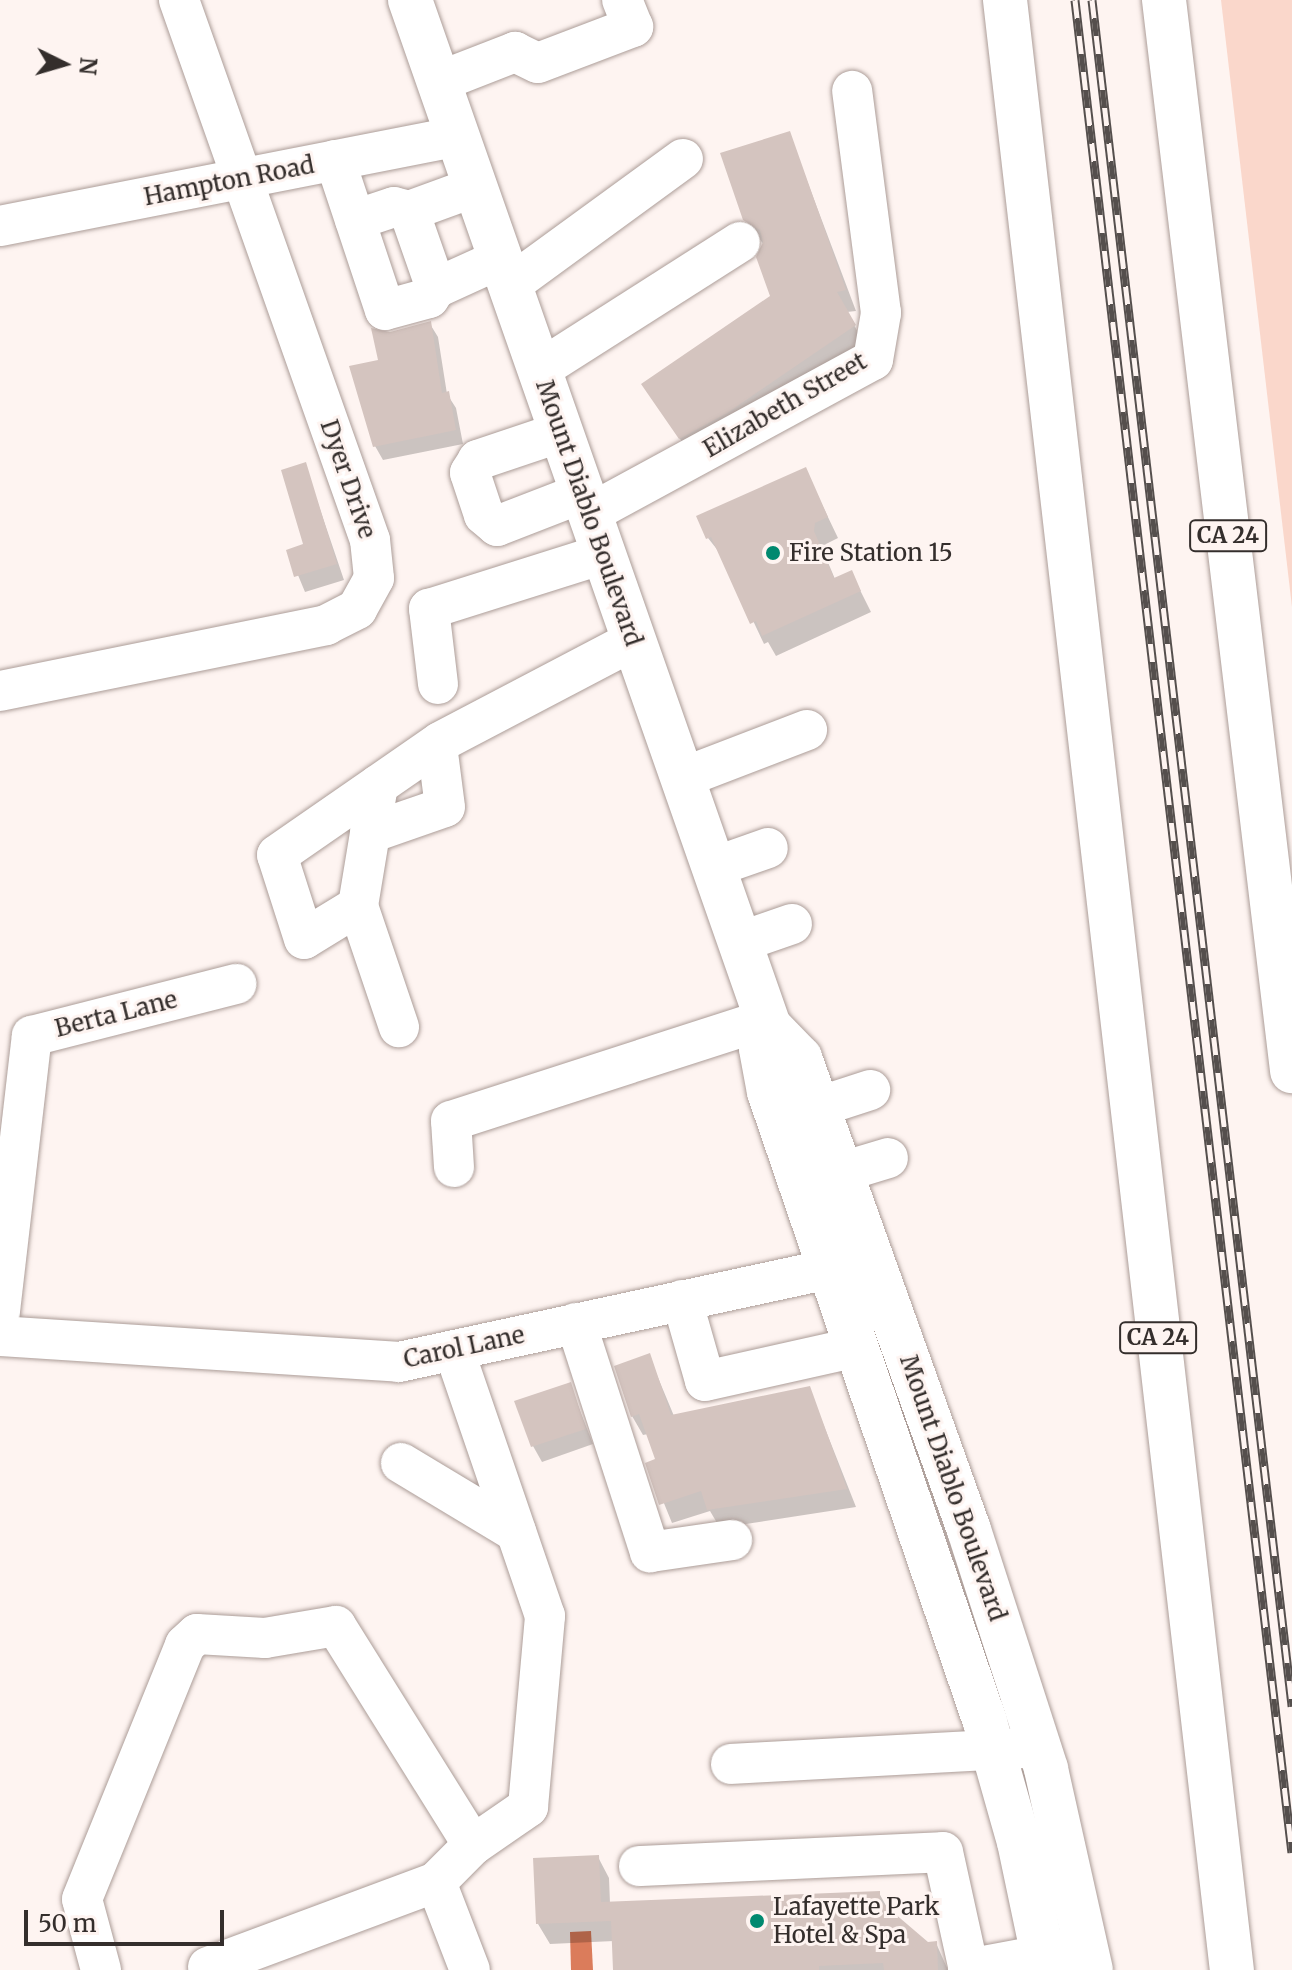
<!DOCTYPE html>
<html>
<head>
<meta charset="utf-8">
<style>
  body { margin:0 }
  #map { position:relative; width:1292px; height:1970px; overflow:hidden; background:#fef4f1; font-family:Merriweather,serif }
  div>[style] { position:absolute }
  .green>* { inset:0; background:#fad7cb }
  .water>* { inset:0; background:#db7c5b }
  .shadow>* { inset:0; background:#0003 }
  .building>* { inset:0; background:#d4c4bf }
  .roads { filter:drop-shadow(0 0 2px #ac9d98) drop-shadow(0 0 2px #ac9d98) }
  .minor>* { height:40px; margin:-20px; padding:0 20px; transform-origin:20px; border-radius:20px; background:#fff }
  .major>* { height:44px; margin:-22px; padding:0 22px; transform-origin:22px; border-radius:22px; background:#fff }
  .highway>* { height:44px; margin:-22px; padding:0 22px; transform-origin:22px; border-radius:22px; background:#fff }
  .rail>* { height:9px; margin-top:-4.5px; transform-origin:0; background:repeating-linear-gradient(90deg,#fef4f1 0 18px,#554f4d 0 36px); box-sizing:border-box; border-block:2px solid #554f4d }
  .dots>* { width:22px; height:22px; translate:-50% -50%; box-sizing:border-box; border:4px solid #fef4f1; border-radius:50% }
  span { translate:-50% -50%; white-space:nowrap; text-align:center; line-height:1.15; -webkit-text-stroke:6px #fef4f1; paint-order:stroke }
  .shield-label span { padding:2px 6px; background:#fef4f1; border:2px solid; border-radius:6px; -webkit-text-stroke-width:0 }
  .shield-label { font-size:22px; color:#342e2c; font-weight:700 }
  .street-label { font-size:24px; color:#342e2c }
  .poi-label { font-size:24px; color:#342e2c }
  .left { translate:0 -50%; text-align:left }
  .north { position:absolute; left:24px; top:24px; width:80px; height:80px; -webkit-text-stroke:6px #fef4f1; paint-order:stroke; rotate:95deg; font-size:22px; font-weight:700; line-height:32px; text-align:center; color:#342e2c }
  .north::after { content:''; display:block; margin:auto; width:28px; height:36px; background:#342e2c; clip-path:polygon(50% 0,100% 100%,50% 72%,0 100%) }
  .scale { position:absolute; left:24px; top:1910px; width:200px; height:36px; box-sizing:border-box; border:4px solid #342e2c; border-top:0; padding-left:10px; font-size:24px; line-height:28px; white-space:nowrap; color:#342e2c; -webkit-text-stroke:6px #fef4f1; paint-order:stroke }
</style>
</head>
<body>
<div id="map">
  <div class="green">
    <div style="clip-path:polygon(1221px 0,1292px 0,1292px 607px)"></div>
  </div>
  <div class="water">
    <div style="clip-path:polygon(591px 1931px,593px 1970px,571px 1970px,570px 1932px)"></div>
  </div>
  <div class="shadow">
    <div style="clip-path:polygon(789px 133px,856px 311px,847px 312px,866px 347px,693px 458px,643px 384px,772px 297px,764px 245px,745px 219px)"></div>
    <div style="clip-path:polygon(430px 324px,438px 337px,447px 394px,456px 408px,463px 444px,383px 460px,375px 446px,381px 362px,390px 334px)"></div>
    <div style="clip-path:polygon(305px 465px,344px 580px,305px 592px,288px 551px,306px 546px)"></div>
    <div style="clip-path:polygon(805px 469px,838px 538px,826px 544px,824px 553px,835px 579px,851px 572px,871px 612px,776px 656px,768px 642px,764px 644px,723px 557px,708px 538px)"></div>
    <div style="clip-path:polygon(649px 1356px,674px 1416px,809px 1388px,856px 1507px,720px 1528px,710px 1511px,672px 1523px,648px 1464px,657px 1461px,648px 1434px,643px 1435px,632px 1416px)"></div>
    <div style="clip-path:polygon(570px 1385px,593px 1444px,542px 1462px,533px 1446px)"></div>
    <div style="clip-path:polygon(598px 1857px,609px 1878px,610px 1903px,879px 1893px,889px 1911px,927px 1944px,936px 1943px,948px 1970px,615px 1970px,614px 1941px,550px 1944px,538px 1924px)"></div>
  </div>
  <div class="building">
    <div style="clip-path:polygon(790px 131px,846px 290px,837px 292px,856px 325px,727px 413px,679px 439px,641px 384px,770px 296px,756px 257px,763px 242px,760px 230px,743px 220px,720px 153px)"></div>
    <div style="clip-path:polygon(431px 321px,442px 393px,449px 391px,456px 430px,373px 447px,349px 366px,378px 360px,371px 328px,390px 332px)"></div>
    <div style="clip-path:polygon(306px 462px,337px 564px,294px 577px,286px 550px,303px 544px,281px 470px)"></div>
    <div style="clip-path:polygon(806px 467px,828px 517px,815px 523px,814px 531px,834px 578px,852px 570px,861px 591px,762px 636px,756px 621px,750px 624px,711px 537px,706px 539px,696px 516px)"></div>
    <div style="clip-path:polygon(650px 1353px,671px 1415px,810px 1386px,847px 1489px,707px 1510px,701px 1491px,659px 1505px,645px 1463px,655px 1459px,639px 1414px,631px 1417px,614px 1366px)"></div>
    <div style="clip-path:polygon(571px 1382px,586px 1429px,531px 1447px,514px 1401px)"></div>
    <div style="clip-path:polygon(599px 1855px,601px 1902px,880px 1891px,880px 1901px,928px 1942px,937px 1941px,938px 1970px,884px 1970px,883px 1963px,819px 1966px,819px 1970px,613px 1970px,611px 1921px,536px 1924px,533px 1858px)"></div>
  </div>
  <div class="roads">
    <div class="minor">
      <div style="left:438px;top:82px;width:83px;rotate:-21.3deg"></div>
      <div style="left:515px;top:52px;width:25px;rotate:26deg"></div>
      <div style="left:538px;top:63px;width:102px;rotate:-20.8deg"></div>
      <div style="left:633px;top:27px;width:29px;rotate:-112deg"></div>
      <div style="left:335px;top:160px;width:158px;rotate:71.6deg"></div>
      <div style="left:385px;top:310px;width:46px;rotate:-15.3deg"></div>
      <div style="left:429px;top:298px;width:12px;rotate:-55deg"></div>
      <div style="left:436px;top:288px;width:70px;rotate:-24.4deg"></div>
      <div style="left:409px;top:211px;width:82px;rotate:70.7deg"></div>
      <div style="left:355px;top:220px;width:41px;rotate:-18.4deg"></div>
      <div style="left:394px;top:207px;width:16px;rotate:15deg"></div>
      <div style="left:409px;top:211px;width:70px;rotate:-20deg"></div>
      <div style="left:0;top:226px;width:466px;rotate:-11.1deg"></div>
      <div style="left:510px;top:285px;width:214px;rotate:-36.1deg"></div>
      <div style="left:539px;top:370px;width:238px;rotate:-32.5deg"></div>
      <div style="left:561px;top:432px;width:88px;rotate:161.4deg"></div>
      <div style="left:478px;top:460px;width:15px;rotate:122deg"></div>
      <div style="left:470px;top:473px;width:44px;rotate:71.6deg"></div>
      <div style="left:484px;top:515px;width:17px;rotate:40deg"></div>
      <div style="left:497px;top:526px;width:91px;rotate:-21.2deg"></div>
      <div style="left:589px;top:514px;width:323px;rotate:-28.5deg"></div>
      <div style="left:873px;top:360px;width:48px;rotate:-80.3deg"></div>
      <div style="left:881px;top:313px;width:224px;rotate:-97.4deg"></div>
      <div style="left:438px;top:684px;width:76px;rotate:-96.8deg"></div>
      <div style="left:429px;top:609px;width:182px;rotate:-17.5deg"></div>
      <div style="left:0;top:691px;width:333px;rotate:-11.4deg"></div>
      <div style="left:326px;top:625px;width:35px;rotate:-27deg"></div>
      <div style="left:357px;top:609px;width:35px;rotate:-61deg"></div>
      <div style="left:374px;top:578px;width:38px;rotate:-96deg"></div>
      <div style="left:370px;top:540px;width:573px;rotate:-109.48deg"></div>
      <div style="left:682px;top:778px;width:134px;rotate:-21deg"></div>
      <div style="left:378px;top:785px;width:123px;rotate:99.4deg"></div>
      <div style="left:358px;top:906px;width:63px;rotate:148.6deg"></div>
      <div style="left:304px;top:939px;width:88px;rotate:-107.8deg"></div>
      <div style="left:277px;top:855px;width:198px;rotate:-34.7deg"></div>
      <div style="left:440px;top:742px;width:219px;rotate:-27.7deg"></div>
      <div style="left:370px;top:833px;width:79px;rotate:-19.1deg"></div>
      <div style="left:445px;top:807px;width:63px;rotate:-97.4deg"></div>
      <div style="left:714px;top:867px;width:57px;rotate:-19.4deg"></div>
      <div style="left:358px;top:906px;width:128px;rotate:71.3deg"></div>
      <div style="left:740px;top:942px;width:55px;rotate:-19.1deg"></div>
      <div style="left:818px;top:1107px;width:55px;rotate:-18.1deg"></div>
      <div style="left:454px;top:1167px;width:46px;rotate:-93.7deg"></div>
      <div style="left:451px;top:1121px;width:332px;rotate:-17.9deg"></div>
      <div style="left:842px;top:1172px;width:48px;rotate:-16.9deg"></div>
      <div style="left:682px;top:1300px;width:84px;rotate:74.1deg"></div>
      <div style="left:705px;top:1381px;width:156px;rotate:-12.6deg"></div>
      <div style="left:0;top:1311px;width:277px;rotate:-83.4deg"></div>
      <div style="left:32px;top:1036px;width:211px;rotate:-14.3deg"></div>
      <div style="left:576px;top:1323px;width:241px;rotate:72.1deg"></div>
      <div style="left:650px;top:1552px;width:83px;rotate:-8.3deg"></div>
      <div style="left:0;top:1336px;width:400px;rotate:3.7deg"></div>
      <div style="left:399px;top:1362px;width:473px;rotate:-12.2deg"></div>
      <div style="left:401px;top:1463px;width:134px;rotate:31deg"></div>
      <div style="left:731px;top:1764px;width:292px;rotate:-3.1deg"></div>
      <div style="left:639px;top:1866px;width:304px;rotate:-2.6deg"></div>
      <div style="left:943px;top:1852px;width:121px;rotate:77.6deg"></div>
      <div style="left:436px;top:1882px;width:94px;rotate:68.9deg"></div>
      <div style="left:208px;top:1967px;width:243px;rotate:-20.4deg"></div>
      <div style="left:436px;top:1882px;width:52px;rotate:-45deg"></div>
      <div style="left:473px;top:1845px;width:67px;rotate:-34.6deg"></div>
      <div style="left:528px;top:1807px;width:192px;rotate:-84.9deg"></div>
      <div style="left:545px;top:1616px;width:281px;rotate:-108.9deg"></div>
      <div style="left:968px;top:1969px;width:109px;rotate:-10.6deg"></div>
      <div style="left:101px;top:1970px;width:73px;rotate:-105deg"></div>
      <div style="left:82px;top:1899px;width:274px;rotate:-67.9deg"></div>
      <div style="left:185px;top:1645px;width:16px;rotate:-43deg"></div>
      <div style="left:197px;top:1634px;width:68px;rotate:3.4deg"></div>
      <div style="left:265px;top:1638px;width:72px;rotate:-9.6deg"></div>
      <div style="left:336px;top:1626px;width:258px;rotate:58deg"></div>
    </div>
    <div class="major">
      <div style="left:410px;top:0;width:1087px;rotate:70.71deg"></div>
      <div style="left:769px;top:1026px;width:45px;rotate:45.9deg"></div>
      <div style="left:800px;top:1058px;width:501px;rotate:70.3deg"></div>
      <div style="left:969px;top:1530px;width:251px;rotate:72.1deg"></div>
      <div style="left:1046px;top:1769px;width:206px;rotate:77.4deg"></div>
      <div style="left:769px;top:1026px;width:24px;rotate:109deg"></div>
      <div style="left:761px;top:1049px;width:44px;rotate:79.5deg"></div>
      <div style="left:769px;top:1092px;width:666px;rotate:71.08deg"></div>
      <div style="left:985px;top:1722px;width:125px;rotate:74.2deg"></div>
      <div style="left:1019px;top:1842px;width:131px;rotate:78.1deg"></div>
    </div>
    <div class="highway">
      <div style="left:1005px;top:0;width:1983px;rotate:83.43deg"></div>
      <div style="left:1164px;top:0;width:1079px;rotate:83.18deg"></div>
    </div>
  </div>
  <div class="rail">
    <div style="left:1075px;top:0;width:1865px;rotate:83.32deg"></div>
    <div style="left:1092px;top:0;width:1718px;rotate:83.31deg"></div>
  </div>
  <div class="dots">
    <div style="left:773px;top:553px;background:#01896f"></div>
    <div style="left:757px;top:1921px;background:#01896f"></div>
  </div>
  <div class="shield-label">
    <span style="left:1228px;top:536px">CA 24</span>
    <span style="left:1158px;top:1338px">CA 24</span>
  </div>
  <div class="street-label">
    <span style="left:229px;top:181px;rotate:-11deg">Hampton Road</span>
    <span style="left:785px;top:405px;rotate:-30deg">Elizabeth Street</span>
    <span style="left:348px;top:479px;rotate:71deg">Dyer Drive</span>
    <span style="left:589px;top:513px;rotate:71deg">Mount Diablo Boulevard</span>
    <span style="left:116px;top:1014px;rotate:-14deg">Berta Lane</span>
    <span style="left:464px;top:1347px;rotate:-12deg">Carol Lane</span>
    <span style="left:953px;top:1488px;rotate:71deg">Mount Diablo Boulevard</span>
  </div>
  <div class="poi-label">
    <span class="left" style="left:789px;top:553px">Fire Station 15</span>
    <span class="left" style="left:773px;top:1921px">Lafayette Park<br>Hotel &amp; Spa</span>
  </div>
  <div class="north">N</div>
  <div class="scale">50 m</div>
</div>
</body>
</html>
